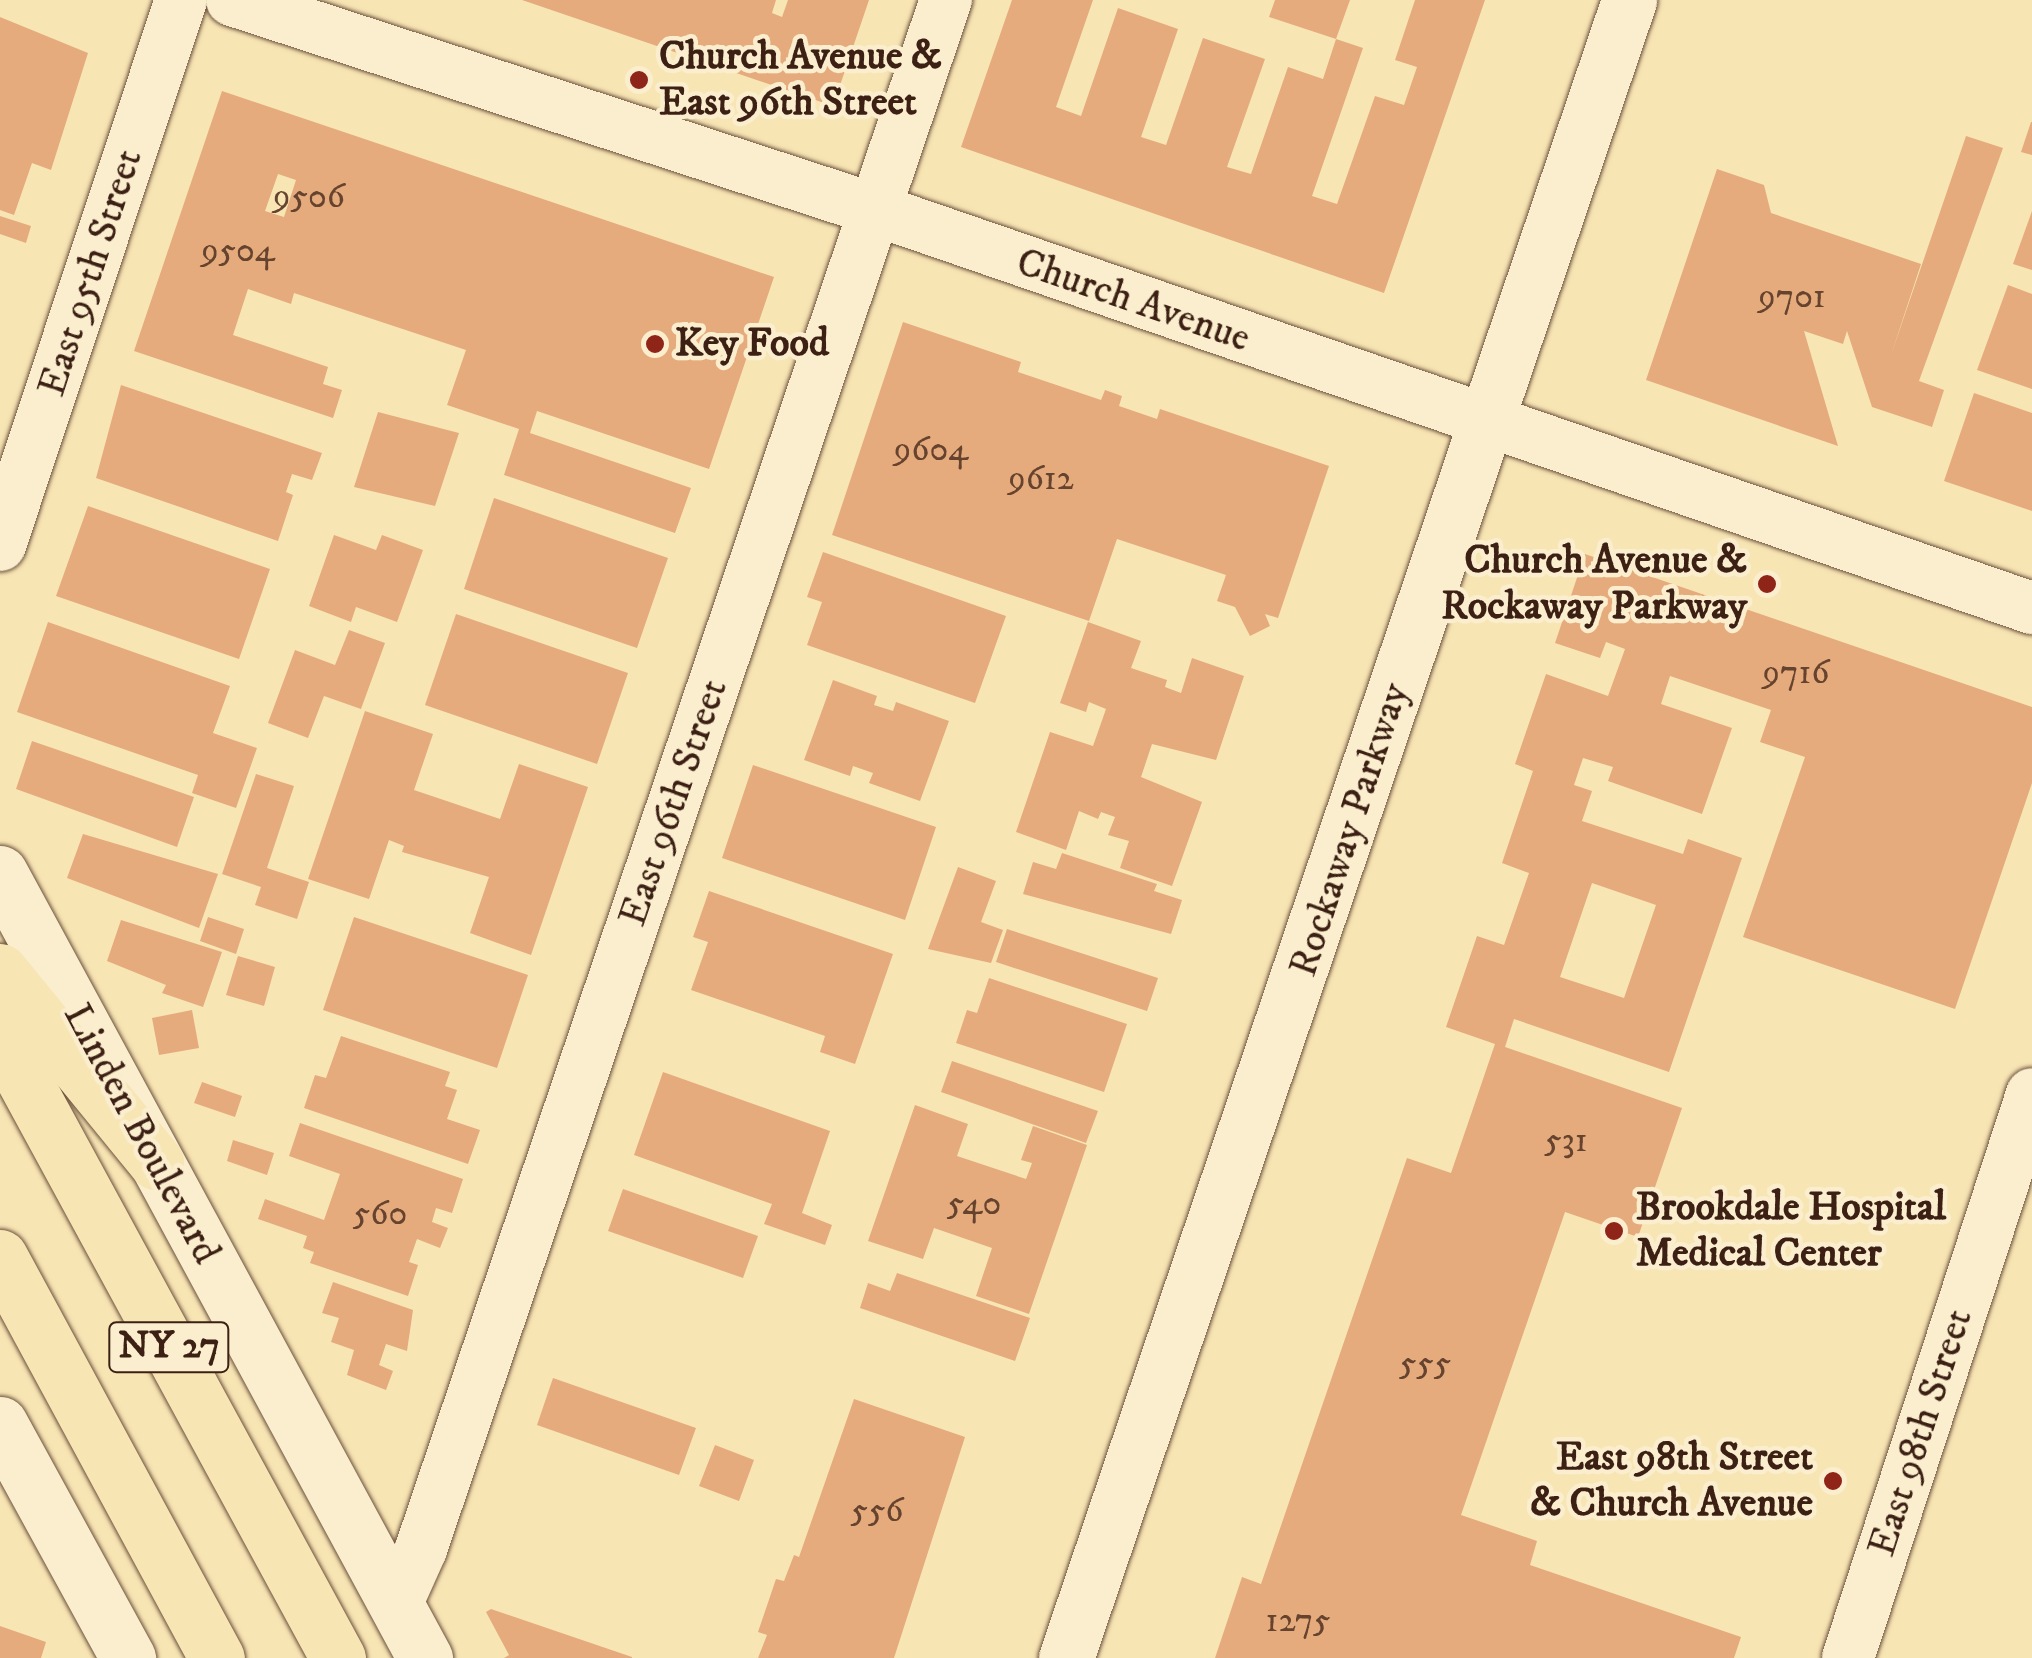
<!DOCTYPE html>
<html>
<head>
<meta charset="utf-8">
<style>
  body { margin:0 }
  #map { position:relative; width:2032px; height:1658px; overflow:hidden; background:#f8e5b4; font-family:"IM FELL DW Pica",serif }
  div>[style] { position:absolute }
  .building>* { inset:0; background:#e6ab7c }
  .roads { filter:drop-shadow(0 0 2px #6b513c) drop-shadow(0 0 2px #6b513c) }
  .minor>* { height:52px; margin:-26px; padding:0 26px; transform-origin:26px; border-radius:26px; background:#faeece }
  .tertiary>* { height:55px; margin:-27.5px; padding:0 27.5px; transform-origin:27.5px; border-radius:27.5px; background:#faeece }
  .trunk>* { height:55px; margin:-27.5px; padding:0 27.5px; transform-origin:27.5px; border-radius:27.5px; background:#f8e5b4 }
  .dots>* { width:28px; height:28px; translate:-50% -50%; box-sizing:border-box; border:5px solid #faeece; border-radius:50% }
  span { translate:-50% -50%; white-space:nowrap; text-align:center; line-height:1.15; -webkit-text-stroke:9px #faeece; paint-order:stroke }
  .number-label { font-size:35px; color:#66432e }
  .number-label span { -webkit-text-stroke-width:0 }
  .shield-label span { padding:2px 8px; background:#faeece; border:2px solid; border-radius:8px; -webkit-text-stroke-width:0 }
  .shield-label { font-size:38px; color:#3c2014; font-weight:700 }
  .poi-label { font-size:40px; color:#3c2014; font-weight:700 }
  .left { translate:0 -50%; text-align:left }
  .right { translate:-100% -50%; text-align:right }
  .street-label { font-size:40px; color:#3c2014 }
</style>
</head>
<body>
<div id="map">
  <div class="building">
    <div style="clip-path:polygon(522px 0,776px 0,772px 13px,782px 17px,788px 0,869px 0,833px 106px)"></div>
    <div style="clip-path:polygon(1012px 0,1093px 0,1056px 107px,1081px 116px,1118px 8px,1178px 29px,1141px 137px,1166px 145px,1203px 38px,1265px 59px,1227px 167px,1251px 174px,1288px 67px,1323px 79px,1336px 39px,1363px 48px,1312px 196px,1337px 204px,1375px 96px,1404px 105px,1417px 67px,1395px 60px,1415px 0,1485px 0,1384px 293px,961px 147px)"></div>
    <div style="clip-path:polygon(1275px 0,1350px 0,1336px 39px,1269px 17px)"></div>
    <div style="clip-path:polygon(0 17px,88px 53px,51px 170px,32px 163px,14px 215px,0 210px)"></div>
    <div style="clip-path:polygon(evenodd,222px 91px,774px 277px,709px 469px,537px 411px,530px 433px,691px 488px,675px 533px,504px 475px,519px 429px,447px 405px,466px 350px,294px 293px,291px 304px,248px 289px,233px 335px,328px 367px,323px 384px,342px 390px,333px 418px,134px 351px,222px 91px,278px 174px,296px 180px,284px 217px,265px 211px,278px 174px)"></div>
    <div style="clip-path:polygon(2031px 122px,2032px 122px,2032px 155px,2021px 152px)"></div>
    <div style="clip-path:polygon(1966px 136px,2003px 148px,1919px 381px,1944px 390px,1932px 427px,1872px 407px,1847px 331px,1843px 344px,1804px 331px,1838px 446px,1646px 380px,1717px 169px,1764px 185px,1771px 213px,1921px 264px,1891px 355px)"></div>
    <div style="clip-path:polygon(2032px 211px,2032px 270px,2013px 264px)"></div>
    <div style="clip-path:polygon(0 216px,31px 226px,26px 243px,0 234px)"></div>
    <div style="clip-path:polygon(2008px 285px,2032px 294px,2032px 389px,1977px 370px)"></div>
    <div style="clip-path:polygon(903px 322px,1021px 362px,1018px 372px,1101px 400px,1105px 390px,1122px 396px,1119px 406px,1157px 419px,1160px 409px,1329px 466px,1278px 618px,1265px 614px,1270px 626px,1250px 636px,1235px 607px,1217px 601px,1226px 575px,1117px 539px,1089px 621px,832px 535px)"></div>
    <div style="clip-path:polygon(121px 385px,322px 453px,312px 480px,292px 474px,286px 492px,293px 495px,278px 541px,96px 478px)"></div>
    <div style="clip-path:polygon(1974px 393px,2032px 413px,2032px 511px,1944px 481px)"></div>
    <div style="clip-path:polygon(378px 412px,459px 433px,435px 506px,354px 487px)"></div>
    <div style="clip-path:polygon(494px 498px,668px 558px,637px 648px,464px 589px)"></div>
    <div style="clip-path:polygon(88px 506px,270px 569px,239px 659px,56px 596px)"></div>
    <div style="clip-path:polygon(334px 535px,376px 550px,382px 535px,423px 550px,397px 622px,356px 607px,351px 622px,309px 606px)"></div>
    <div style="clip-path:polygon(823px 552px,1006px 616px,975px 703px,807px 645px,822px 602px,807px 597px)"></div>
    <div style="clip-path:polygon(evenodd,1585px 554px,2032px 707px,2032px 783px,1955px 1009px,1743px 937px,1805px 757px,1760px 742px,1771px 710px,1670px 676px,1661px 704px,1732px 728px,1702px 814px,1608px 781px,1613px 767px,1583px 758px,1574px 785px,1592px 791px,1582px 821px,1683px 854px,1688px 839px,1742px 858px,1669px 1072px,1514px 1019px,1505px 1047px,1682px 1108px,1638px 1237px,1565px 1212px,1461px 1515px,1537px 1541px,1530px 1565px,1741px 1637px,1734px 1658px,1215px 1658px,1242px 1577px,1261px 1584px,1407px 1158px,1451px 1173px,1495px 1044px,1446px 1027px,1477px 936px,1504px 945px,1529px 873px,1502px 863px,1533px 771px,1515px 764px,1546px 674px,1608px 696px,1625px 649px,1606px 642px,1600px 658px,1555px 643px,1585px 554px,1592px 883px,1656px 905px,1624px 998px,1560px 977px,1592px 883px)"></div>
    <div style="clip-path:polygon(456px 614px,628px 673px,597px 764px,425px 705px)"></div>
    <div style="clip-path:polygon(48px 622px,230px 686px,213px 733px,257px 748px,236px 808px,192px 793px,198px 775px,17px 712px)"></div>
    <div style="clip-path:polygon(1088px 622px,1141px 641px,1131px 668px,1167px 680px,1165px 687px,1181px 693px,1192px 658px,1244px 676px,1216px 760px,1152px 744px,1141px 777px,1202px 802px,1172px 886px,1120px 868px,1129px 841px,1108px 835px,1115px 817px,1101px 812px,1098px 819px,1079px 811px,1066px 850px,1016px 832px,1050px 732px,1093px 746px,1106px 709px,1089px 702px,1086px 712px,1060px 703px)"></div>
    <div style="clip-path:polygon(349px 630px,385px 643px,361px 709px,324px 696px,308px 738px,268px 723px,295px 650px,335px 665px)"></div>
    <div style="clip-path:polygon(833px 680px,877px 696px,874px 705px,893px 711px,896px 702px,949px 721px,920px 801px,869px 783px,873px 773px,853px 766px,850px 776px,804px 760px)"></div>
    <div style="clip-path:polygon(365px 711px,433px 734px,414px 790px,500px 819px,519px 764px,588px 787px,531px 955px,470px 933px,489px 877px,402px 852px,404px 846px,389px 840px,369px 899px,308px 879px)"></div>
    <div style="clip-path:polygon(32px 741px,194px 797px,177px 847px,16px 789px)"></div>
    <div style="clip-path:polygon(753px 765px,936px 827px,905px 920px,722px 858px)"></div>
    <div style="clip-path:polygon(256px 774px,294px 786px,267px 868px,309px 882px,297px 919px,255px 905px,261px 887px,222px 874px)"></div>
    <div style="clip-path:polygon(83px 834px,218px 874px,199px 928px,67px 878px)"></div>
    <div style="clip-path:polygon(1062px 853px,1157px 884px,1154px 891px,1182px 900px,1171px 934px,1023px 894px,1033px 862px,1056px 869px)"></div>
    <div style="clip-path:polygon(958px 867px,996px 881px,981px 922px,1003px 930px,991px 963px,928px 949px)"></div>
    <div style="clip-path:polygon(709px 891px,893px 954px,855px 1064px,820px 1052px,825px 1036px,691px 990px,708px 942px,693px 937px)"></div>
    <div style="clip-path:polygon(208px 917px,244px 929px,236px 954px,200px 941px)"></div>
    <div style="clip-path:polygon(354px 917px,528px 975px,497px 1068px,323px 1010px)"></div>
    <div style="clip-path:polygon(121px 920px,222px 952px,203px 1007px,162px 993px,166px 985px,107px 961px)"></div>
    <div style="clip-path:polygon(1007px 929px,1158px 978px,1147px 1011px,996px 962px)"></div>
    <div style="clip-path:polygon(238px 956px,275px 967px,264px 1006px,226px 995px)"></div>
    <div style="clip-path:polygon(989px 978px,1127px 1024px,1104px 1092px,956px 1043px,967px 1010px,977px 1013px)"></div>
    <div style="clip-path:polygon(192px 1010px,199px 1048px,159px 1055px,152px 1018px)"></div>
    <div style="clip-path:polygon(341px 1036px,450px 1072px,445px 1086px,457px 1090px,447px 1119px,480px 1130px,468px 1164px,304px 1108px,315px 1075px,326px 1078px)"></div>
    <div style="clip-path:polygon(952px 1061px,1098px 1111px,1086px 1143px,941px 1092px)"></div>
    <div style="clip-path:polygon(663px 1072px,830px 1131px,802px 1213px,832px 1225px,825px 1245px,764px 1224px,772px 1204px,634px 1155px)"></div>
    <div style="clip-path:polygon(202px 1082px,242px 1096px,235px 1117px,194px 1103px)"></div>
    <div style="clip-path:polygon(915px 1105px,968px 1124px,957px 1156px,1026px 1179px,1032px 1163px,1021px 1160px,1033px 1126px,1087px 1145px,1029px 1314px,976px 1296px,992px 1248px,934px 1228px,923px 1259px,868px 1241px)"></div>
    <div style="clip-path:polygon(300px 1123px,463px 1179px,452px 1213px,436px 1208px,432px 1222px,448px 1228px,440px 1248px,417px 1239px,409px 1262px,418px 1265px,408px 1296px,310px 1263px,314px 1252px,303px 1248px,307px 1236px,258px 1219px,265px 1199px,324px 1220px,340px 1174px,289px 1156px)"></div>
    <div style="clip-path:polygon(233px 1140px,274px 1153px,267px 1175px,227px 1161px)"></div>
    <div style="clip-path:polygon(623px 1189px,758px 1236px,743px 1278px,608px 1231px)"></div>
    <div style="clip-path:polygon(897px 1273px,1030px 1318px,1015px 1361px,860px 1308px,868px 1283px,890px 1291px)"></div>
    <div style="clip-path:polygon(333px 1282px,413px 1310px,407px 1351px,386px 1344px,379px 1365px,393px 1371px,386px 1390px,347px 1375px,354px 1350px,331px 1342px,339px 1318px,322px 1313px)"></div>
    <div style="clip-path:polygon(553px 1378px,696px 1428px,679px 1475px,537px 1425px)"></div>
    <div style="clip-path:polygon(854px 1399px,965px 1437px,894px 1658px,758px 1658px,767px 1635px,758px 1632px,776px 1579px,784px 1581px,794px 1555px,799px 1557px)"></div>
    <div style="clip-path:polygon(715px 1445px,754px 1460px,739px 1501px,699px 1486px)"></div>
    <div style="clip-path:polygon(491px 1609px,632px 1657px,632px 1658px,504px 1658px,509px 1655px,486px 1612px)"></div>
    <div style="clip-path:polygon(0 1626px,46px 1642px,41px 1658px,0 1658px)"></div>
  </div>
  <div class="roads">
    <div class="minor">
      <div style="left:232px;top:0;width:677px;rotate:18.06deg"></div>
      <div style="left:876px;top:210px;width:1223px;rotate:19deg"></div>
      <div style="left:0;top:545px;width:574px;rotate:-71.63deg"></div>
      <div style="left:396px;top:1605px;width:61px;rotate:-65.9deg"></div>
      <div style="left:421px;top:1549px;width:1636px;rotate:-71.28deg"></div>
      <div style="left:1848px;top:1658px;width:593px;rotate:-71.93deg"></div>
    </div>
    <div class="tertiary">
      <div style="left:0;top:873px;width:893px;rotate:61.57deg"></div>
      <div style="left:0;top:1424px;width:267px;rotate:61.3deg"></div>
      <div style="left:1066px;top:1658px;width:1751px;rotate:-71.24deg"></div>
    </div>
    <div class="trunk">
      <div style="left:0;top:971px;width:247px;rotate:50.8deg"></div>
      <div style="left:0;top:1036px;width:708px;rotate:61.48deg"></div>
      <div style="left:0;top:1257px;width:456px;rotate:61.6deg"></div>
    </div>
  </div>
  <div class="dots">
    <div style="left:639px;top:80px;background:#8f2418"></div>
    <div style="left:655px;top:344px;background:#8f2418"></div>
    <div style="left:1767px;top:584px;background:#8f2418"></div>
    <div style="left:1614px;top:1231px;background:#8f2418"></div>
    <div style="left:1833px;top:1481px;background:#8f2418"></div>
  </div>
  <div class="number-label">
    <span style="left:309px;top:197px">9506</span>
    <span style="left:238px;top:251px">9504</span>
    <span style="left:1792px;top:297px">9701</span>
    <span style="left:931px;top:450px">9604</span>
    <span style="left:1041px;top:479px">9612</span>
    <span style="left:1796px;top:673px">9716</span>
    <span style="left:1566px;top:1141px">531</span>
    <span style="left:974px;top:1204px">540</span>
    <span style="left:380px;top:1214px">560</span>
    <span style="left:1425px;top:1364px">555</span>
    <span style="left:877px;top:1511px">556</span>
    <span style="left:1298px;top:1621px">1275</span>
  </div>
  <div class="shield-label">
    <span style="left:169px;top:1347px">NY 27</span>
  </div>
  <div class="poi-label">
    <span class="left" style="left:659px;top:80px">Church Avenue &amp;<br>East 96th Street</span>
    <span class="left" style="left:675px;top:344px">Key Food</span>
    <span class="right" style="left:1747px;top:584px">Church Avenue &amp;<br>Rockaway Parkway</span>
    <span class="left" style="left:1636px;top:1231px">Brookdale Hospital<br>Medical Center</span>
    <span class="right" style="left:1813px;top:1481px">East 98th Street<br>&amp; Church Avenue</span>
  </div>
  <div class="street-label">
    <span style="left:91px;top:273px;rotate:-72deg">East 95th Street</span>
    <span style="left:1133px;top:301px;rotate:19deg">Church Avenue</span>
    <span style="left:674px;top:803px;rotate:-71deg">East 96th Street</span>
    <span style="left:1350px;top:830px;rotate:-72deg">Rockaway Parkway</span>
    <span style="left:141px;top:1134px;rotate:62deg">Linden Boulevard</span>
    <span style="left:1921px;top:1433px;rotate:-72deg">East 98th Street</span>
  </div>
</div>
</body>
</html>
